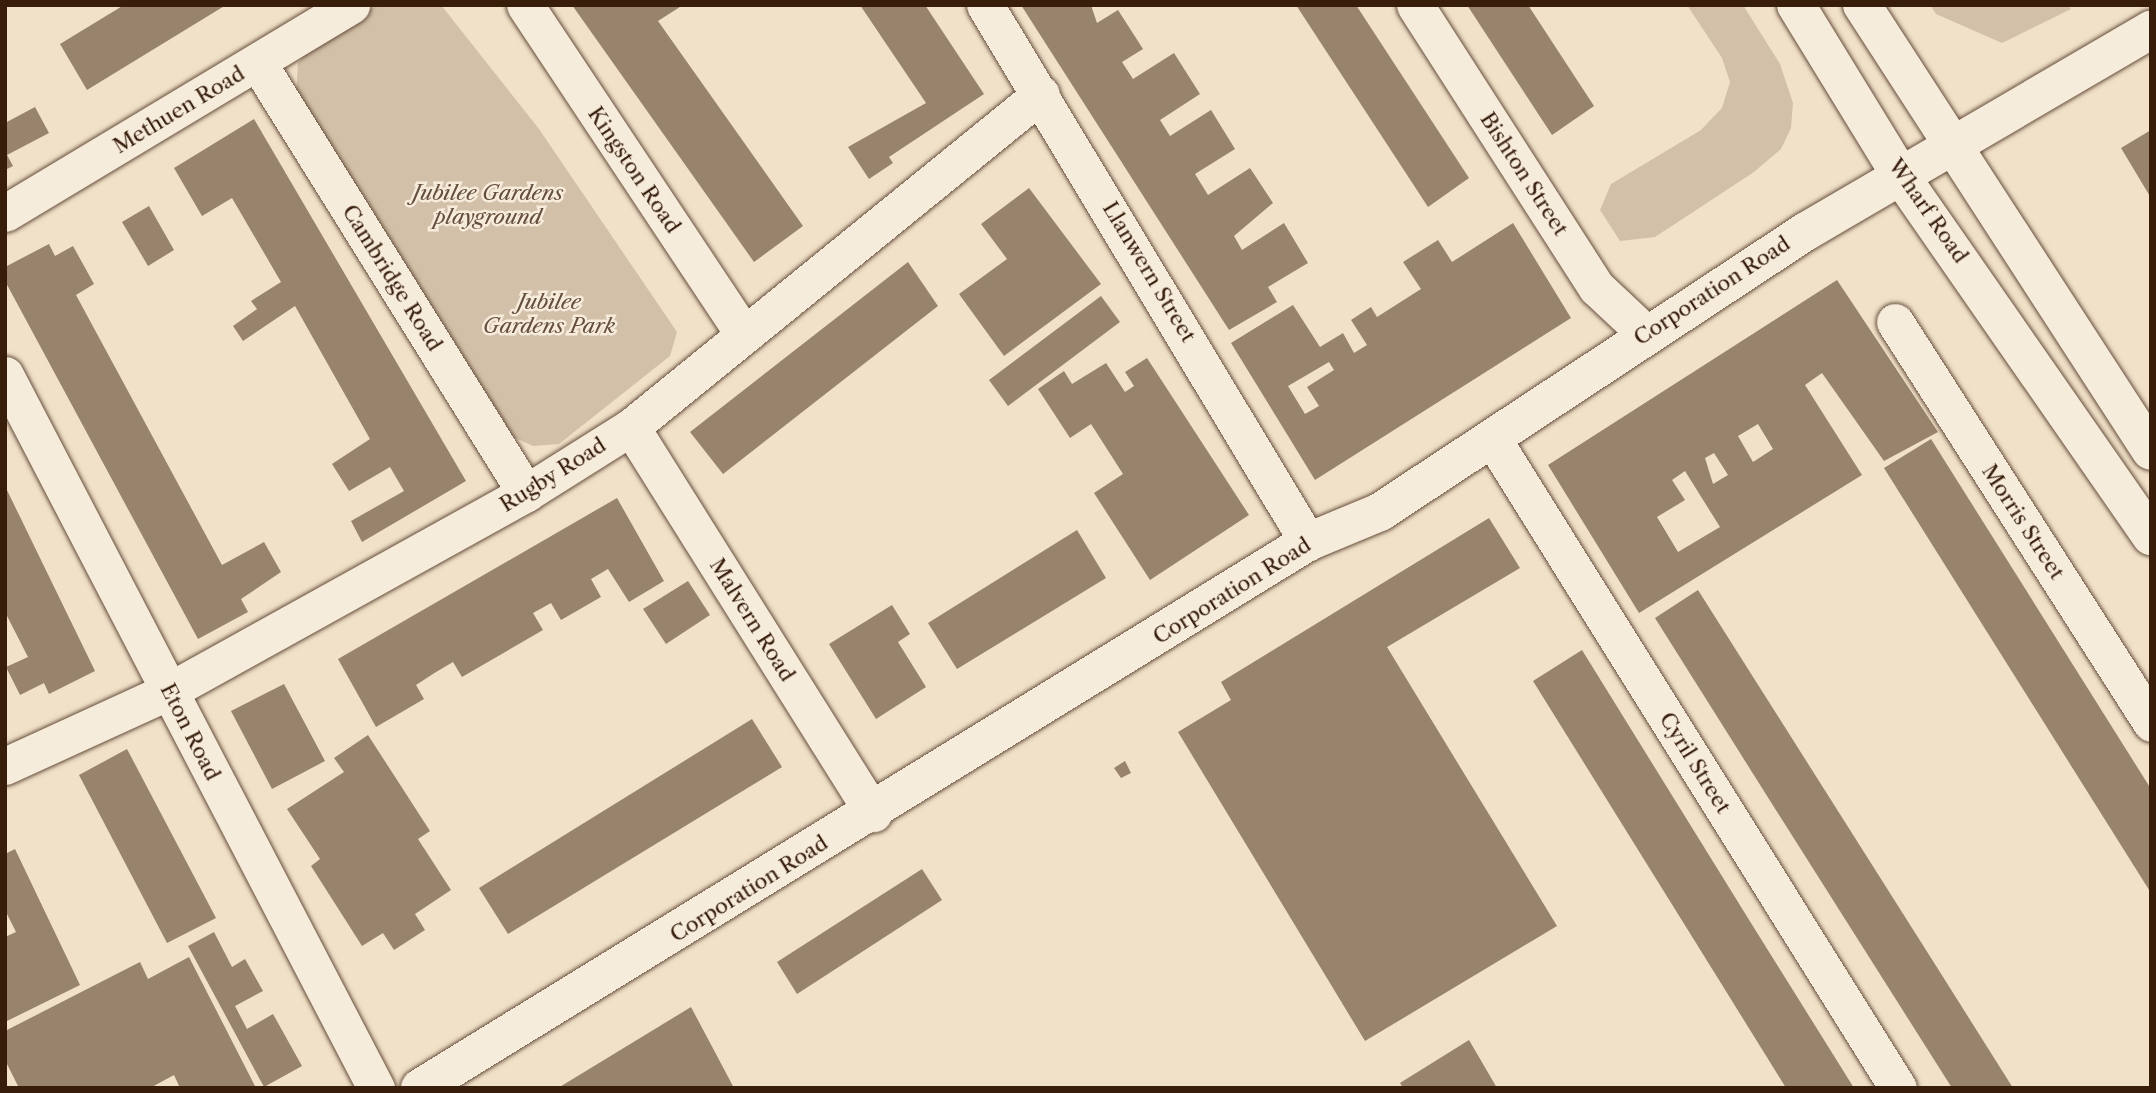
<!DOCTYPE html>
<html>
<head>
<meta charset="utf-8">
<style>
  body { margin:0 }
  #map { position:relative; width:2156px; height:1093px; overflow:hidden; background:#f1e1c8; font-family:"Libre Caslon Text",serif }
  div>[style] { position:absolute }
  .green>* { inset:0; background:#d2c0a8 }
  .building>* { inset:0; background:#98836d }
  .roads { filter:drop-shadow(0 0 2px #664e3a) drop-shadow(0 0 2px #664e3a) }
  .minor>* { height:37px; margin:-18.5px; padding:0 18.5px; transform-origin:18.5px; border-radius:18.5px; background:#f6ecdb }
  .tertiary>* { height:38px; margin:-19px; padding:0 19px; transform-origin:19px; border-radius:19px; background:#f6ecdb }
  .secondary>* { height:38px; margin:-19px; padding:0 19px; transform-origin:19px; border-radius:19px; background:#f6ecdb }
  span { translate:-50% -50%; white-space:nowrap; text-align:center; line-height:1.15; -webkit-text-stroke:5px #f6ecdb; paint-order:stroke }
  .street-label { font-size:21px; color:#381d0b }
  .park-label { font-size:21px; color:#664e3a; font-style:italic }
  .frame { position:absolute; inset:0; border:7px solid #381d0b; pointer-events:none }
</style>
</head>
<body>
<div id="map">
  <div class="green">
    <div style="clip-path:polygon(441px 5px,539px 129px,677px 332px,670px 356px,559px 444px,533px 446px,511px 436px,296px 101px,298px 63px,318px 40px,378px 5px)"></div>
    <div style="clip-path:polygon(1687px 5px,1743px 5px,1780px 64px,1793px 103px,1791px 128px,1781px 149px,1754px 172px,1655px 237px,1620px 241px,1600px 210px,1611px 184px,1701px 130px,1722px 108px,1730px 82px,1722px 58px)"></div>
    <div style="clip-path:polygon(1930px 5px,2068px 5px,2071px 9px,2002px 43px,1936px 14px)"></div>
  </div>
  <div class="building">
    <div style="clip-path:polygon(124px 5px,226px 5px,87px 90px,60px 44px)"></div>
    <div style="clip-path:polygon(572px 5px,683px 5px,658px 21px,803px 226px,754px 262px)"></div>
    <div style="clip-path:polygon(860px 5px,925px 5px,984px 94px,889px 157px,893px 163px,869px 179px,848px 147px,926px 103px)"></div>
    <div style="clip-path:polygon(1021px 5px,1091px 5px,1097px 23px,1118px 10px,1143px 49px,1122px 62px,1133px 79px,1174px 53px,1200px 94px,1160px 120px,1170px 136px,1211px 110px,1235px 149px,1195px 174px,1208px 195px,1250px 168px,1273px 203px,1234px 236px,1242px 250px,1284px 223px,1308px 263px,1268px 287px,1277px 302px,1229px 330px)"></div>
    <div style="clip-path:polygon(1296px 5px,1356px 5px,1469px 178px,1428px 207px)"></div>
    <div style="clip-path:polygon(1467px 5px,1528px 5px,1594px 106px,1552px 135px)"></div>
    <div style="clip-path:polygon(35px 107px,49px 133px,7px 155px,13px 166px,5px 170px,5px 123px)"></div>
    <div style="clip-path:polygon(254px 119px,466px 481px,362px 542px,351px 521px,404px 491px,390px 467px,349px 491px,332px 464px,370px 439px,295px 306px,243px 341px,233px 326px,257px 309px,251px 301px,281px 282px,232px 198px,202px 216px,174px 168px)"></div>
    <div style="clip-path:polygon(2151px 130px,2151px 198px,2121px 148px)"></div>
    <div style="clip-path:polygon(1029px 188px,1101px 284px,1004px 356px,959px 294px,1007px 259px,981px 224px)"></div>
    <div style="clip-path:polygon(149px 206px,174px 250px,148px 266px,122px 222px)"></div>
    <div style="clip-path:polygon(evenodd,1513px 223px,1571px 318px,1315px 480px,1231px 343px,1293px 305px,1320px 347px,1343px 333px,1354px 353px,1367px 345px,1351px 320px,1371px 307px,1377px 317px,1421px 289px,1403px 262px,1438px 240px,1452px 262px,1513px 223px,1329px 362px,1334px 370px,1307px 387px,1319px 406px,1305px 414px,1288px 386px,1329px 362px)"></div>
    <div style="clip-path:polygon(49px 244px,55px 256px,73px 246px,94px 284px,76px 295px,222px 565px,264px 542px,281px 572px,241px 599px,248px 612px,198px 639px,5px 281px,5px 267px)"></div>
    <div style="clip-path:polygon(908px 262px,938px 306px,723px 474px,690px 432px)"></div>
    <div style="clip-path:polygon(evenodd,1837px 280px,1938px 432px,1884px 461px,1822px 373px,1805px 385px,1862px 475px,1639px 613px,1548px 465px,1837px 280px,1758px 424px,1773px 449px,1753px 462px,1738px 436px,1758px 424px,1837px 280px,1714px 453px,1728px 475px,1713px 484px,1705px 458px,1714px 453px,1837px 280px,1685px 471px,1720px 527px,1678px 552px,1657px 517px,1685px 500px,1672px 480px,1685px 471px)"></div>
    <div style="clip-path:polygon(1101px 296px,1120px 322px,1008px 406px,989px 380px)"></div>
    <div style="clip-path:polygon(1147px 358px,1249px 515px,1150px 580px,1094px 493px,1123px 474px,1091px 424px,1070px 438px,1038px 389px,1064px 371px,1072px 384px,1106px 363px,1125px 392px,1134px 386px,1125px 372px)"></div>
    <div style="clip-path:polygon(1931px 439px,2151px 789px,2151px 893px,1884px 468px)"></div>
    <div style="clip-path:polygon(5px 486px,95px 671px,49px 694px,44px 683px,20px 695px,6px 667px,28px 657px,5px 612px)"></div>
    <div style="clip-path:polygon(617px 498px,664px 581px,629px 602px,608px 569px,591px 579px,601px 597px,561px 620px,551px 603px,533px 613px,543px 630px,462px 677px,453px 662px,436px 672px,416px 685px,424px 699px,376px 727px,338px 659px)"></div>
    <div style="clip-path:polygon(1489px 518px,1520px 568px,1387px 647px,1557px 926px,1365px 1041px,1178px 732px,1231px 700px,1221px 682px)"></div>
    <div style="clip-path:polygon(1077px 530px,1106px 578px,957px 669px,928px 623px)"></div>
    <div style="clip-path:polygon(688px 581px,710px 615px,666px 644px,643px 609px)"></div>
    <div style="clip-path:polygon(1698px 590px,1938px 969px,2013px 1088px,1952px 1088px,1774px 807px,1655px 618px)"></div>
    <div style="clip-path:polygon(892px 605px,910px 634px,898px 642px,926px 687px,876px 719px,829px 644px)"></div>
    <div style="clip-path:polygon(1582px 650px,1751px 923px,1854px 1088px,1786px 1088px,1719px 980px,1533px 681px)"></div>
    <div style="clip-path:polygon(284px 684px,325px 761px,272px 789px,231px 711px)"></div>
    <div style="clip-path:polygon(752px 719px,782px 767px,508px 934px,479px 888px)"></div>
    <div style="clip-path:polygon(368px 735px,430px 831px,418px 839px,451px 890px,415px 914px,425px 930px,394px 950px,383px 933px,362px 946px,311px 866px,320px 859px,287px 809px,344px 772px,334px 758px)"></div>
    <div style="clip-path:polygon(127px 749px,216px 918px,167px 943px,79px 775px)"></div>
    <div style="clip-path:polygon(1125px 761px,1131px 773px,1121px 778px,1114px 768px)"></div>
    <div style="clip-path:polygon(15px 849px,80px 985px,5px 1022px,5px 937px,16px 932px,5px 910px,5px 854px)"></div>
    <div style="clip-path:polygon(922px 869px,942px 900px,797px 994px,777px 962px)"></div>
    <div style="clip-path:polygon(214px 932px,232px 967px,245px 959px,263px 991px,235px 1006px,247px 1029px,273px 1014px,302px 1066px,264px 1087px,188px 946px)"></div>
    <div style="clip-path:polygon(189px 957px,256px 1088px,180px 1088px,174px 1075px,150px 1088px,19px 1088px,5px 1060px,5px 1031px,140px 962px,148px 979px)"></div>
    <div style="clip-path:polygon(691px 1007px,734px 1088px,558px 1088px)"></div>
    <div style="clip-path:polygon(1469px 1040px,1497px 1088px,1403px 1088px,1400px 1083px)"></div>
  </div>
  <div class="roads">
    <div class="minor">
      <div style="left:525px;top:5px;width:396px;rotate:56.4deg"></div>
      <div style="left:985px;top:5px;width:627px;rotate:58.97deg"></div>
      <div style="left:1415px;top:5px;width:336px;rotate:57.3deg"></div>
      <div style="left:1597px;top:288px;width:66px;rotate:43.2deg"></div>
      <div style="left:258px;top:63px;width:507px;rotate:58.07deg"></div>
      <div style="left:5px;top:213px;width:404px;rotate:-31deg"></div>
      <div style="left:1895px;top:322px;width:476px;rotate:57.4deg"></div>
      <div style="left:5px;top:375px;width:804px;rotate:62.51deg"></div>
      <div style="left:631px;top:427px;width:456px;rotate:57.9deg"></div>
      <div style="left:1492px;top:438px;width:766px;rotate:58.01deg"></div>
      <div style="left:5px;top:766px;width:180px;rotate:-24.6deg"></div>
      <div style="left:169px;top:691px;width:408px;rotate:-29deg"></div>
      <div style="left:526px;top:493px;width:124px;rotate:-32.2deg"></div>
      <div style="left:631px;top:427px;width:528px;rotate:-39.08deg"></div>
    </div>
    <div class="tertiary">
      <div style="left:420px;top:1088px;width:1042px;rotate:-31.59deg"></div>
      <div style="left:1308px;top:542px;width:78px;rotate:-22.6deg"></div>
      <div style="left:1380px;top:512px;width:509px;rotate:-33.38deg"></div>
      <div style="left:1805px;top:232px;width:401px;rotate:-30.3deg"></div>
    </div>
    <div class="secondary">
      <div style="left:1796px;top:5px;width:199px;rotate:58.5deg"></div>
      <div style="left:1900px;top:175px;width:440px;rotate:55.2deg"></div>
      <div style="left:1862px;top:5px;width:531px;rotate:57.06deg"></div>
    </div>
  </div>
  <div class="street-label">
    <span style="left:179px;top:110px;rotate:-31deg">Methuen Road</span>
    <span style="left:634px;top:170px;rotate:56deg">Kingston Road</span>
    <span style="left:1524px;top:174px;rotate:57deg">Bishton Street</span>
    <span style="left:1928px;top:211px;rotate:55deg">Wharf Road</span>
    <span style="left:1149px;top:272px;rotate:59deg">Llanwern Street</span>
    <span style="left:392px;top:278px;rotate:58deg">Cambridge Road</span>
    <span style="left:1712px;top:291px;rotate:-33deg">Corporation Road</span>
    <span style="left:553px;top:475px;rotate:-32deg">Rugby Road</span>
    <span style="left:2023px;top:522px;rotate:57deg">Morris Street</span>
    <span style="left:1232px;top:591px;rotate:-32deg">Corporation Road</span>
    <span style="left:752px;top:620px;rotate:58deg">Malvern Road</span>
    <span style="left:190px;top:732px;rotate:63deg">Eton Road</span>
    <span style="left:1695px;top:763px;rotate:58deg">Cyril Street</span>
    <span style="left:749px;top:889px;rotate:-32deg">Corporation Road</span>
  </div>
  <div class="park-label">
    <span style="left:488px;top:205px">Jubilee Gardens<br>playground</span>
    <span style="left:549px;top:314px">Jubilee<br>Gardens Park</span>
  </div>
  <div class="frame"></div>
</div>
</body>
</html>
